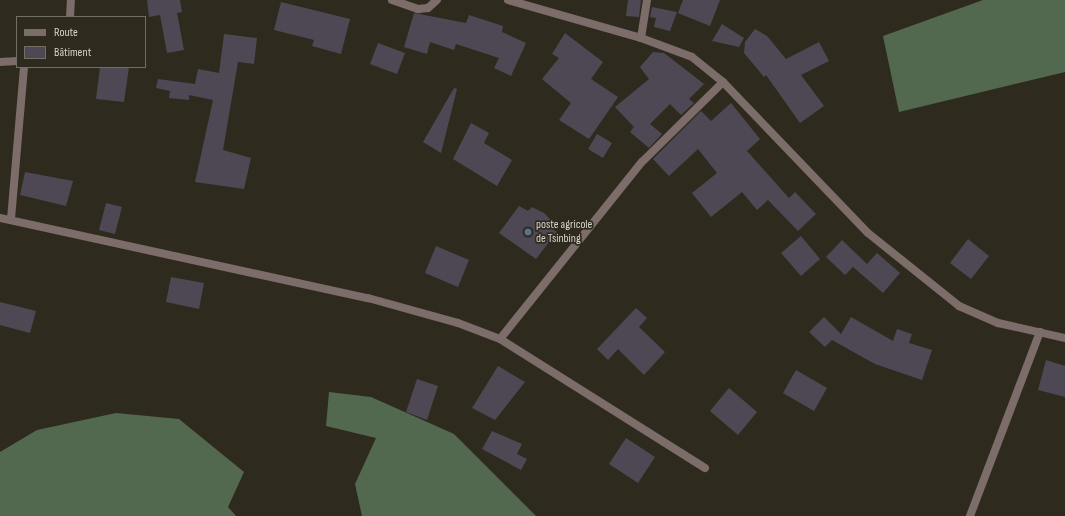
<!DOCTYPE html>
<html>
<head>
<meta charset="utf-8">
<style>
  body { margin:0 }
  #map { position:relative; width:1065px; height:516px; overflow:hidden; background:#2f2a1e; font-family:"Sofia Sans Condensed",sans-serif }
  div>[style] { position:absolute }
  .forest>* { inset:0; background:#526950 }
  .building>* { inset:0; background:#4e4854 }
  .street>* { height:8px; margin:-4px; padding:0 4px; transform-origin:4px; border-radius:4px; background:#7c6c6a }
  .dots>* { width:11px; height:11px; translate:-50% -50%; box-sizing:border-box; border:2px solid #2f2a1e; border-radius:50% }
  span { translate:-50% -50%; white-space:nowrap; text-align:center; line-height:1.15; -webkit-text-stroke:3.5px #2f2a1e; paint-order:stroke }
  .poi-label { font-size:12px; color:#d6d3cc }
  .left { translate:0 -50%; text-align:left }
  .legend { position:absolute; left:16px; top:16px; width:130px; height:52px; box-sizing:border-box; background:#2f2a1e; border:1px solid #726e64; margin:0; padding:5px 7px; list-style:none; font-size:12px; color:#d6d3cc }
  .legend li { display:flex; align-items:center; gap:8px; height:20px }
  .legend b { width:20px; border:1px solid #726e64 }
</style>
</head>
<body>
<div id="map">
  <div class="forest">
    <div style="clip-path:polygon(983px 0,1065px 0,1065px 72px,899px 112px,883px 36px)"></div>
    <div style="clip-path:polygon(329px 392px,371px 397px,454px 434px,536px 516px,362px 516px,355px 484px,376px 438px,326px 426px)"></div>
    <div style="clip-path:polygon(116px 413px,179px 419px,244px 472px,228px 507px,236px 516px,0 516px,0 452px,37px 430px)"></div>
  </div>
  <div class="building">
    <div style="clip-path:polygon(147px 0,180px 0,182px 12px,177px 13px,184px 50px,167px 53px,160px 15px,149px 17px)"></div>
    <div style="clip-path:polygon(628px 0,641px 0,639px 17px,626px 16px)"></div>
    <div style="clip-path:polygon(683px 0,720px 0,710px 26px,678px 13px)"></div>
    <div style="clip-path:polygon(281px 2px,350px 19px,341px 54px,312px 46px,314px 40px,274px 30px)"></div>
    <div style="clip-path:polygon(652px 7px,677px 12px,670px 31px,654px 27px,656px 18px,650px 17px)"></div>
    <div style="clip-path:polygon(414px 13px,466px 23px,469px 15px,503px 26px,502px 32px,526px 43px,511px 76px,494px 68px,499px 58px,456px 44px,454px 50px,430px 42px,427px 54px,404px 47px)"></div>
    <div style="clip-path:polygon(722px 24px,744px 38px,739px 47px,712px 41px)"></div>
    <div style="clip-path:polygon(755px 29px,767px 36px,786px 59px,819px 42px,829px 61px,801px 75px,824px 106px,800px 123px,766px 75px,764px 77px,744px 53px,745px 42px)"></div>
    <div style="clip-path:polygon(565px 33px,603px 62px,591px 79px,618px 97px,589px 139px,559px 120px,571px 103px,542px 79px,559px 58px,552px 54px)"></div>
    <div style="clip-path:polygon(224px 34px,257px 38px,254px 64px,238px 62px,223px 150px,251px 158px,244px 189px,195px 182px,213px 100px,189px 95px,189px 100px,169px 98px,170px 91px,156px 88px,158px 79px,195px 84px,198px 69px,219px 73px)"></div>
    <div style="clip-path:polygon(378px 43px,405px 53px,397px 74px,370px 64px)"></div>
    <div style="clip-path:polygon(653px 52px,664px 53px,704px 84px,689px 99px,694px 103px,681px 115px,670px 104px,650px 124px,662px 134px,649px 148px,630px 132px,634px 127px,615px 107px,649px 79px,640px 67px)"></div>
    <div style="clip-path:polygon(100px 67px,129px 67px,124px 102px,96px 99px)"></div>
    <div style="clip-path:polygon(454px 88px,457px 89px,441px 153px,423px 142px)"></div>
    <div style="clip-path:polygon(731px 103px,760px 139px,747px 151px,789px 198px,795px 192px,816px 214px,798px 231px,768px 200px,757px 210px,742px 192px,711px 217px,692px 193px,717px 173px,698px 149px,669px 176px,653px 159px,701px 111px,711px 121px)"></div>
    <div style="clip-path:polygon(471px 123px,489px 133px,484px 143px,512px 160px,497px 186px,453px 159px)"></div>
    <div style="clip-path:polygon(597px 134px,612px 143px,603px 158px,588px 149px)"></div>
    <div style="clip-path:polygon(25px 172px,73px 181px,66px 206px,20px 195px)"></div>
    <div style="clip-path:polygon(106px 203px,122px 207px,115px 234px,99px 230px)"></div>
    <div style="clip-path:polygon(519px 206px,528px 211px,532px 207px,544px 213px,553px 222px,550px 227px,557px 232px,536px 259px,499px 233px)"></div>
    <div style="clip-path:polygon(801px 236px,820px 259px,801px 276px,781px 253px)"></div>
    <div style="clip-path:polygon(968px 239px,989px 256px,971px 279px,950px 263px)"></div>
    <div style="clip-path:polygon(842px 240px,867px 264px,877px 253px,900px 273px,883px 293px,853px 267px,845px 275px,826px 257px)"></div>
    <div style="clip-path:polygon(436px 246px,469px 260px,458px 287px,425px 273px)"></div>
    <div style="clip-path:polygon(171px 277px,204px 283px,199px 309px,166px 302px)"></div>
    <div style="clip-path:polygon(0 302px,36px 311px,30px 333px,0 325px)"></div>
    <div style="clip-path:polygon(636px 308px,647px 318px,639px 327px,665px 352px,644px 375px,618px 349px,608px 360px,597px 349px)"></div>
    <div style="clip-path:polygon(824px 317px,841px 334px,851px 317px,893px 341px,897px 329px,912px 334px,909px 343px,932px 350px,922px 380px,875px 364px,832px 340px,825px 347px,809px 332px)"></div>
    <div style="clip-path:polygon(1046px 360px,1065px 366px,1065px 397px,1038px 390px)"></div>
    <div style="clip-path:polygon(498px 366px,525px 382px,495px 420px,472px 408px)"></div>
    <div style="clip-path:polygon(796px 370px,827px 388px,814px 411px,783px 393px)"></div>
    <div style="clip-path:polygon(417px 379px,438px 386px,427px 420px,406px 412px)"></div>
    <div style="clip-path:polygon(729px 388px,757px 412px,738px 435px,710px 411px)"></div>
    <div style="clip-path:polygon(492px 431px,522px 444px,517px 454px,527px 459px,521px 470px,482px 449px)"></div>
    <div style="clip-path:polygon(626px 438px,655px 457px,638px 483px,609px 464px)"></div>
  </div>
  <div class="street">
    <div style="left:392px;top:0;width:28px;rotate:19deg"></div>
    <div style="left:418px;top:9px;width:10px;rotate:-6deg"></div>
    <div style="left:428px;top:8px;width:12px;rotate:-42deg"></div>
    <div style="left:508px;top:0;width:138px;rotate:15.9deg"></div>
    <div style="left:641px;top:38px;width:54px;rotate:20.4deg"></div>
    <div style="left:692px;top:57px;width:40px;rotate:39deg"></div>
    <div style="left:723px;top:82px;width:209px;rotate:46.2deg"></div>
    <div style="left:868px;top:233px;width:117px;rotate:38.7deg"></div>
    <div style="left:959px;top:306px;width:43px;rotate:23.6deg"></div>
    <div style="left:998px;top:323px;width:69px;rotate:12.6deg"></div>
    <div style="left:70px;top:17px;width:17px;rotate:-87deg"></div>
    <div style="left:641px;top:38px;width:38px;rotate:-81deg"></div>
    <div style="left:0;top:62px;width:17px;rotate:-3deg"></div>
    <div style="left:0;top:218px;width:377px;rotate:12.3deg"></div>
    <div style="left:368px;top:298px;width:93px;rotate:15.5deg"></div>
    <div style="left:458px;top:323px;width:45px;rotate:20.9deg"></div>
    <div style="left:11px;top:219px;width:153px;rotate:-85.1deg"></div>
    <div style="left:705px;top:468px;width:242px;rotate:-147.8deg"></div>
    <div style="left:500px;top:339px;width:227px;rotate:-51.3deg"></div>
    <div style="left:642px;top:162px;width:114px;rotate:-44.6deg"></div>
    <div style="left:970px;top:516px;width:197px;rotate:-69.2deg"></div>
  </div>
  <div class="dots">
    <div style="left:528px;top:232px;background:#5c6f8a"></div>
  </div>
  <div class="poi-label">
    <span class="left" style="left:536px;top:232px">poste agricole<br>de Tsinbing</span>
  </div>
  <ul class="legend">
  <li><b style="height:5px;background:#7c6c6a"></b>Route</li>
  <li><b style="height:11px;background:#4e4854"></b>Bâtiment</li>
  </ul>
</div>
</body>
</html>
